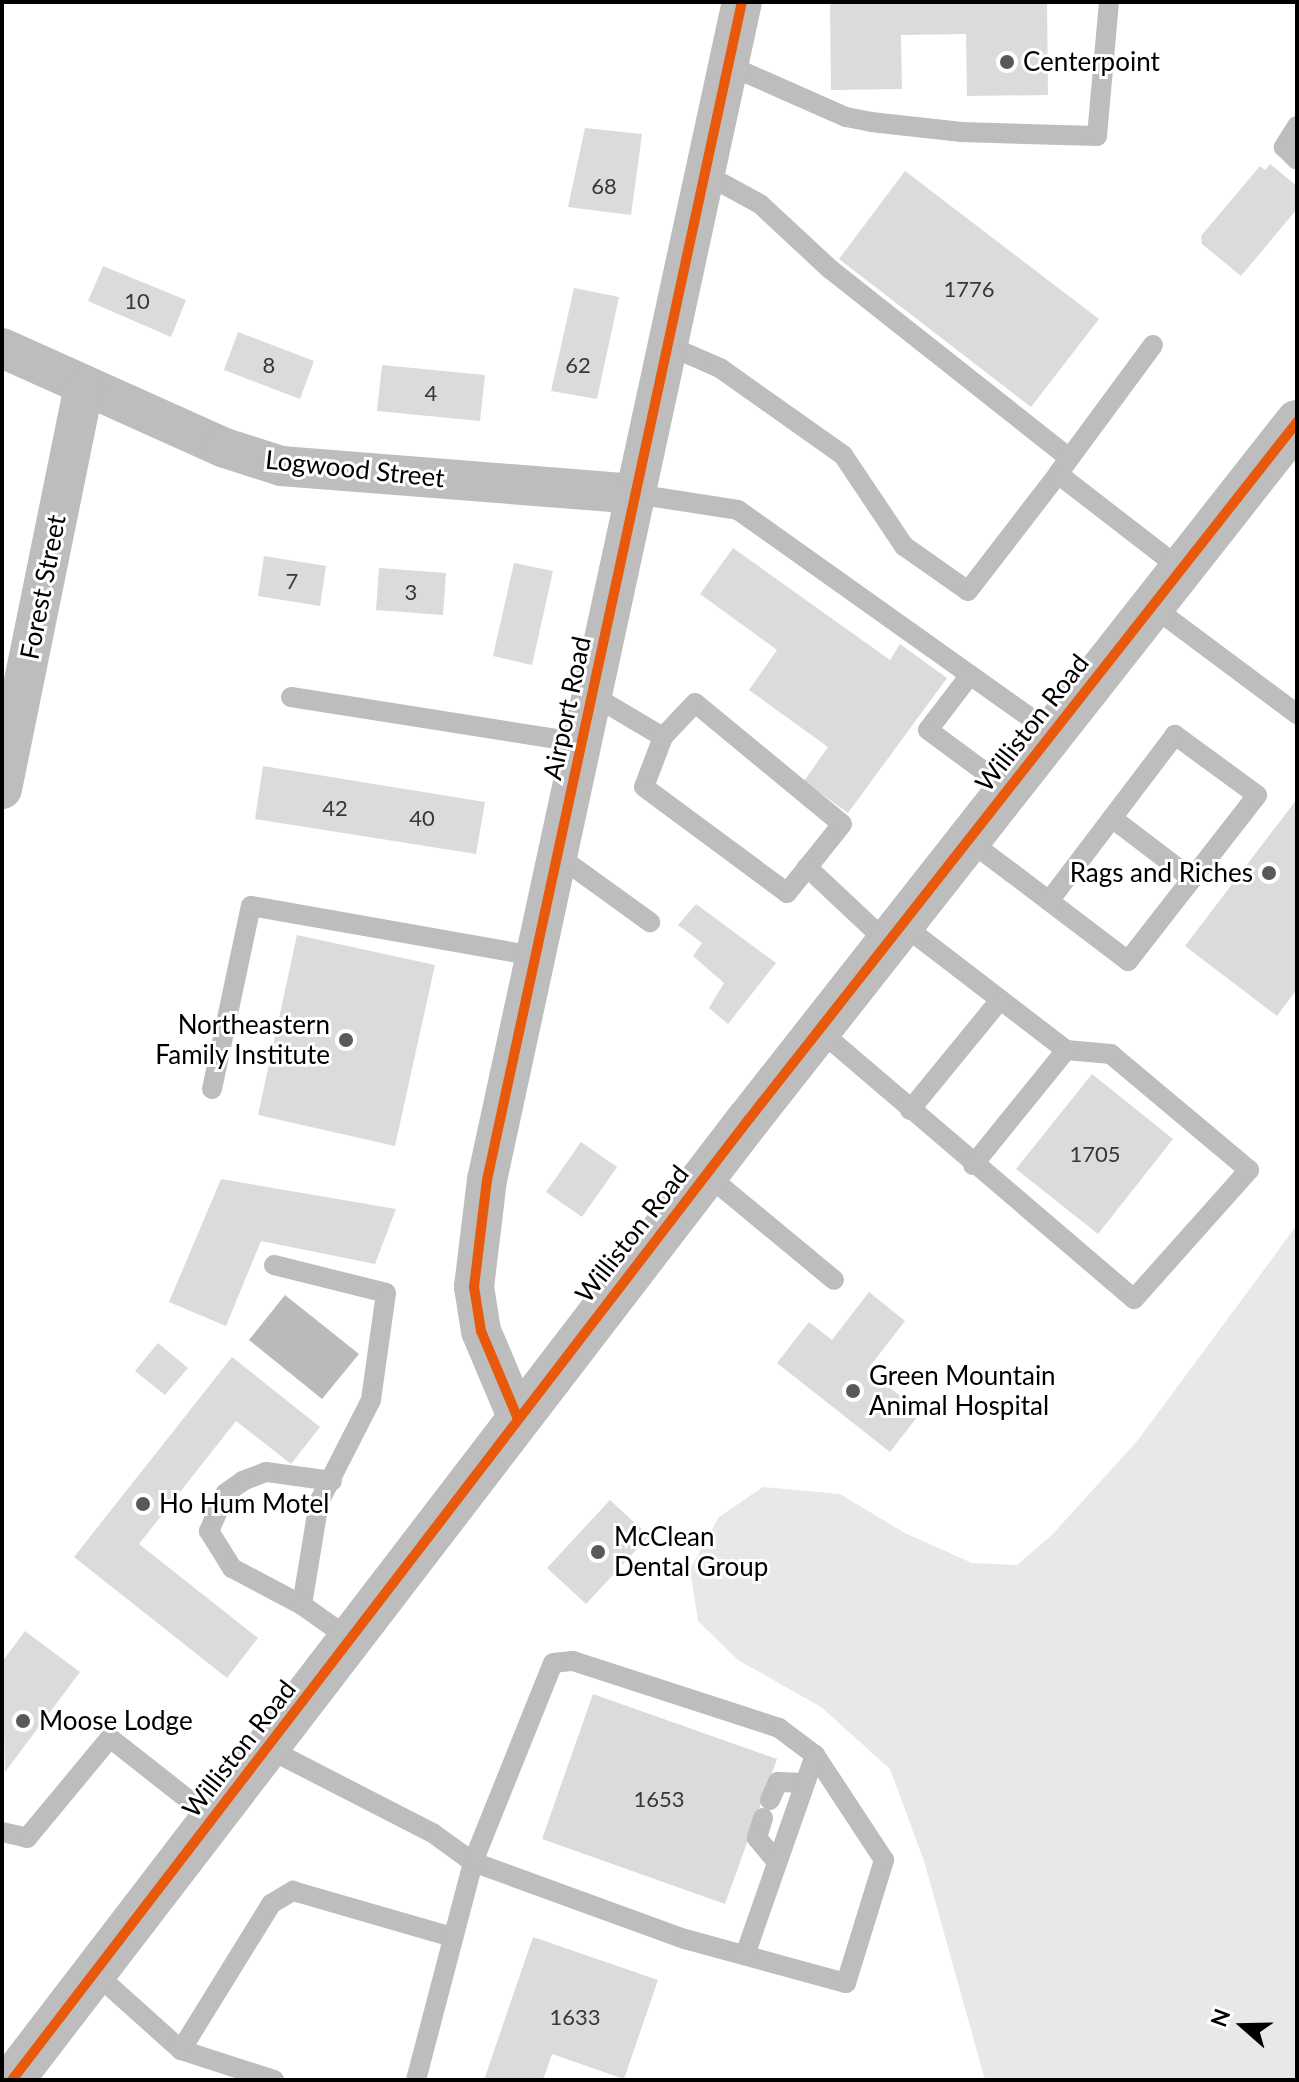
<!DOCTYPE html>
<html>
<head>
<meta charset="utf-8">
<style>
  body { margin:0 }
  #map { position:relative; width:1299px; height:2082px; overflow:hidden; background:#fff; font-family:Lato,sans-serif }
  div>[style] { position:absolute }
  .green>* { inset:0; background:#e8e8e8 }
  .water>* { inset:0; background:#bababa }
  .building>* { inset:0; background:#dbdbdb }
  .service>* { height:20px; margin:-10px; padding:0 10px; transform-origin:10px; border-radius:10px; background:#bdbdbd }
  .minor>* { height:40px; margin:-20px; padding:0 20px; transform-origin:20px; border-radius:20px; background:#bdbdbd }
  .primary>* { height:44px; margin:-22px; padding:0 22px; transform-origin:22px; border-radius:22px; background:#bdbdbd }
  .cycleway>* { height:10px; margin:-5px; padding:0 5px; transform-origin:5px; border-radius:5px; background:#e8590c }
  .dots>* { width:22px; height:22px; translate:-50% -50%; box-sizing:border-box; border:4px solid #fff; border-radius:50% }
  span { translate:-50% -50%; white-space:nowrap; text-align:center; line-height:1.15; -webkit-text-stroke:6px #fff; paint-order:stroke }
  .number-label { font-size:22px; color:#373737 }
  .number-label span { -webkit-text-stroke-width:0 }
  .poi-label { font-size:26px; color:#000 }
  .left { translate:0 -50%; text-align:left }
  .right { translate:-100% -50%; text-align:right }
  .street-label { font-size:26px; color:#000 }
  .frame { position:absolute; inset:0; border:4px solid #000; pointer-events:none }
  .north { position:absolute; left:1203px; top:1986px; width:80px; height:80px; -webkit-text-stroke:6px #fff; paint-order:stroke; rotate:290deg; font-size:22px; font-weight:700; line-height:32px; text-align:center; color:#000 }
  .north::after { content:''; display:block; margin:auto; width:28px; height:36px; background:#000; clip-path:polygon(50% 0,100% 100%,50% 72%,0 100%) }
</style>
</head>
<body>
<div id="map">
  <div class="green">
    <div style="clip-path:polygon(1297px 1225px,1297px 2080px,985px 2080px,924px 1861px,890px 1769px,821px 1707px,738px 1660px,698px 1621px,690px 1569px,719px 1517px,763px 1487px,840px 1494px,905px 1533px,972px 1563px,1017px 1565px,1052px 1535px,1138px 1440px)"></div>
  </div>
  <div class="water">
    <div style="clip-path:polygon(285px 1295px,359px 1354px,322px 1399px,249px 1340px)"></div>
  </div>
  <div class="building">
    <div style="clip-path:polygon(830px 2px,1047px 2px,1048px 95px,967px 96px,966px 34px,901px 35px,902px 89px,831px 90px)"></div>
    <div style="clip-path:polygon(585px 128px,642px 134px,631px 215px,568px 207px)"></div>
    <div style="clip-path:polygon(1270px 164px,1297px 186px,1297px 209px,1241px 276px,1202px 244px,1201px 236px,1260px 166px,1265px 170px)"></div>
    <div style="clip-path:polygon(905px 171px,1099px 319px,1031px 407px,839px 259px)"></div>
    <div style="clip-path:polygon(103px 266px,186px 300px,171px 337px,88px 301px)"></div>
    <div style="clip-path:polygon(574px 288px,619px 297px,597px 399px,551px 391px)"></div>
    <div style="clip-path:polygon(238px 332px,314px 361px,300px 399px,224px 370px)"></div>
    <div style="clip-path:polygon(382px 365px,485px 375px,480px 421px,377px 411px)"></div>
    <div style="clip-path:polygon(733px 548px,890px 660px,900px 644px,947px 678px,848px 813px,804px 781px,828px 747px,749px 690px,777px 650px,700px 594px)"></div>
    <div style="clip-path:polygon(264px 556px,326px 566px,320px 606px,258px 596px)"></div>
    <div style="clip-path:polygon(514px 563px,553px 571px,532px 665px,493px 656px)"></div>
    <div style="clip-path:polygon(379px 568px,446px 573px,443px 615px,376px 610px)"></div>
    <div style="clip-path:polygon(263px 766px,485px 802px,476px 854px,255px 819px)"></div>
    <div style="clip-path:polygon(1297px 799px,1297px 989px,1277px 1016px,1185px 946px)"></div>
    <div style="clip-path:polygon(696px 904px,776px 963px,728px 1024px,709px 1008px,724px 983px,693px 956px,702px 943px,678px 925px)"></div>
    <div style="clip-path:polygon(297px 935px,435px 965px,395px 1146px,258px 1115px)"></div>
    <div style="clip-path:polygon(1092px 1074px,1173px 1139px,1098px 1234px,1016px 1169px)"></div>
    <div style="clip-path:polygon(581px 1142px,617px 1167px,582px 1217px,546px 1192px)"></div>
    <div style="clip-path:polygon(221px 1179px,396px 1209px,375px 1264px,261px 1241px,226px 1326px,169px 1302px)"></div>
    <div style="clip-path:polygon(869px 1292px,905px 1321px,867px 1370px,921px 1412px,890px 1452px,777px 1363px,809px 1322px,832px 1340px)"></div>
    <div style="clip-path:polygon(158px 1343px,188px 1368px,165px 1395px,135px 1371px)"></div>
    <div style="clip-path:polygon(232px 1357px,320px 1427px,291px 1464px,236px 1421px,139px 1544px,258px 1638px,227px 1678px,74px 1557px)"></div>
    <div style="clip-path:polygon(610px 1500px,649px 1536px,586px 1604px,547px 1568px)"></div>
    <div style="clip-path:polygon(25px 1631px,80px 1672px,5px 1772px,2px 1662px)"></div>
    <div style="clip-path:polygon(593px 1694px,777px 1759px,725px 1904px,542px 1839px)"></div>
    <div style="clip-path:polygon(533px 1937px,658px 1980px,624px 2079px,552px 2054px,543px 2080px,484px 2080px)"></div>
  </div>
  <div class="service">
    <div style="left:728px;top:65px;width:129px;rotate:23.8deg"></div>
    <div style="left:846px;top:117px;width:25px;rotate:11deg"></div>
    <div style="left:871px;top:122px;width:91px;rotate:6.3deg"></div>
    <div style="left:961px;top:132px;width:136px;rotate:1.7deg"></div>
    <div style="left:1097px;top:136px;width:135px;rotate:-84.9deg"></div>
    <div style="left:1297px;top:126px;width:25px;rotate:122deg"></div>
    <div style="left:1284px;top:147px;width:18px;rotate:45deg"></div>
    <div style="left:705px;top:174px;width:63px;rotate:28.6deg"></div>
    <div style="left:760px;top:204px;width:96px;rotate:42.9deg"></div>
    <div style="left:830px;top:269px;width:305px;rotate:38.3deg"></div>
    <div style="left:667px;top:345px;width:58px;rotate:23.5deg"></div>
    <div style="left:720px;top:368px;width:151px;rotate:35.3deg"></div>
    <div style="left:843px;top:455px;width:110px;rotate:56.2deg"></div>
    <div style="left:904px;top:546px;width:78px;rotate:35.1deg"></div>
    <div style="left:968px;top:591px;width:148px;rotate:-52.4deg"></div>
    <div style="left:1153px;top:345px;width:160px;rotate:126.4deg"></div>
    <div style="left:1058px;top:474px;width:155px;rotate:37.7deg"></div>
    <div style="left:635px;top:494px;width:104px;rotate:8.8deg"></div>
    <div style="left:738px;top:510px;width:385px;rotate:35.4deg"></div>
    <div style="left:1152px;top:606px;width:181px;rotate:36.7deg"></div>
    <div style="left:970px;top:675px;width:69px;rotate:127.4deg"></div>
    <div style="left:928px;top:730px;width:99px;rotate:36.4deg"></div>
    <div style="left:592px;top:695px;width:82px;rotate:30.6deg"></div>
    <div style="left:663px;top:737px;width:53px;rotate:110.8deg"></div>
    <div style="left:644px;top:787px;width:178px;rotate:36.5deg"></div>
    <div style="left:787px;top:893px;width:88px;rotate:-51.4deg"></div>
    <div style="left:842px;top:824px;width:190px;rotate:-140.5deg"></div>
    <div style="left:695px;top:703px;width:47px;rotate:133.3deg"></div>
    <div style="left:291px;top:697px;width:294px;rotate:9deg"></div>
    <div style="left:1112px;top:818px;width:101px;rotate:37.3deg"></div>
    <div style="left:968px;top:840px;width:55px;rotate:36.9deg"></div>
    <div style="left:1012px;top:873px;width:46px;rotate:37.1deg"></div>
    <div style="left:1049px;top:901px;width:99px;rotate:37.2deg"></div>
    <div style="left:1128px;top:961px;width:210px;rotate:-52.1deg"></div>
    <div style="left:1257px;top:795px;width:102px;rotate:-143.8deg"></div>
    <div style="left:1175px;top:735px;width:208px;rotate:127.2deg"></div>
    <div style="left:557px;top:855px;width:115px;rotate:35.8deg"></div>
    <div style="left:807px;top:867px;width:110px;rotate:43.2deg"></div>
    <div style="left:819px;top:1030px;width:414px;rotate:40.5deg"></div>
    <div style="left:1134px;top:1299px;width:173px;rotate:-48.3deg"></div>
    <div style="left:1249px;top:1170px;width:180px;rotate:-140deg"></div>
    <div style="left:1111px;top:1054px;width:45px;rotate:-174.9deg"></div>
    <div style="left:1066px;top:1050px;width:207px;rotate:-142.5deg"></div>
    <div style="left:212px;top:1089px;width:187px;rotate:-78deg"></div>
    <div style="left:251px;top:906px;width:288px;rotate:10deg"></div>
    <div style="left:910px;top:1110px;width:142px;rotate:-50.7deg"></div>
    <div style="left:973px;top:1165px;width:148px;rotate:-51deg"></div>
    <div style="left:706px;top:1174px;width:166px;rotate:39.6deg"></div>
    <div style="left:274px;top:1265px;width:115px;rotate:14deg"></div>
    <div style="left:386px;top:1293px;width:108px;rotate:98deg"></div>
    <div style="left:371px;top:1400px;width:114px;rotate:117deg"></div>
    <div style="left:319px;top:1502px;width:104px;rotate:99.4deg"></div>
    <div style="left:332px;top:1481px;width:67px;rotate:-172.2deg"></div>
    <div style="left:266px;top:1472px;width:25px;rotate:159deg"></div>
    <div style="left:243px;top:1481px;width:21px;rotate:145deg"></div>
    <div style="left:226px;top:1493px;width:42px;rotate:114.1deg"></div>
    <div style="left:209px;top:1531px;width:44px;rotate:58.1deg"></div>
    <div style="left:232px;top:1568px;width:79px;rotate:27.9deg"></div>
    <div style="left:302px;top:1605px;width:59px;rotate:35.3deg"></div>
    <div style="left:267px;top:1748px;width:188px;rotate:27.2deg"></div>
    <div style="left:434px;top:1834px;width:48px;rotate:35.7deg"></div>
    <div style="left:473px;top:1862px;width:226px;rotate:20deg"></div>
    <div style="left:685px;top:1939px;width:167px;rotate:15.3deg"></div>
    <div style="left:846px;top:1983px;width:129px;rotate:-72.8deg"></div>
    <div style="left:884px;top:1860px;width:126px;rotate:-123.3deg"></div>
    <div style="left:770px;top:1800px;width:20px;rotate:-66deg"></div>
    <div style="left:778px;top:1782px;width:26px;rotate:2deg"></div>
    <div style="left:763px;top:1818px;width:21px;rotate:107deg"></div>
    <div style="left:757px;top:1838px;width:31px;rotate:50deg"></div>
    <div style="left:2px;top:1832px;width:26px;rotate:13deg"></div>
    <div style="left:27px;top:1838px;width:130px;rotate:-50.3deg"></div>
    <div style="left:110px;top:1738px;width:131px;rotate:38.2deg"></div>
    <div style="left:94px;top:1972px;width:117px;rotate:41.9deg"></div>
    <div style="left:181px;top:2050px;width:98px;rotate:17.9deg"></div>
    <div style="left:181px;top:2050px;width:172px;rotate:-58.3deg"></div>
    <div style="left:271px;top:1904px;width:26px;rotate:-31deg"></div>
    <div style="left:293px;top:1891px;width:166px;rotate:16.1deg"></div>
    <div style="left:416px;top:2080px;width:225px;rotate:-75.3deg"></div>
    <div style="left:473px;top:1862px;width:214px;rotate:-68.1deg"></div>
    <div style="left:553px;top:1663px;width:20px;rotate:-6deg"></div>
    <div style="left:573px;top:1661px;width:217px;rotate:18deg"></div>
    <div style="left:779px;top:1728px;width:45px;rotate:36.9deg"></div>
    <div style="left:815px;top:1755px;width:212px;rotate:109.3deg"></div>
  </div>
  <div class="minor">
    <div style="left:2px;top:348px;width:244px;rotate:24.2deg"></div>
    <div style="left:225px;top:448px;width:59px;rotate:17.8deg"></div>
    <div style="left:281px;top:466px;width:355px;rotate:4.5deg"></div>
    <div style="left:2px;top:789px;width:412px;rotate:-78.5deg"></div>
    <div style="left:518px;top:1419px;width:95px;rotate:-112.8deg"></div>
    <div style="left:481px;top:1331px;width:45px;rotate:-99deg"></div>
    <div style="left:474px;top:1287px;width:108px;rotate:-83.1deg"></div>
    <div style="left:487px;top:1180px;width:1205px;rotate:-77.79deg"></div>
  </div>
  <div class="primary">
    <div style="left:12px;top:2080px;width:1211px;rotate:-52.52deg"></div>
    <div style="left:749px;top:1119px;width:887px;rotate:-51.82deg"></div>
  </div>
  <div class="cycleway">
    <div style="left:518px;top:1419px;width:95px;rotate:-112.8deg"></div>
    <div style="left:481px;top:1331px;width:45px;rotate:-99deg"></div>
    <div style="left:474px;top:1287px;width:108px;rotate:-83.1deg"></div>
    <div style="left:487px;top:1180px;width:1205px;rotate:-77.79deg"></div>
    <div style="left:12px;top:2080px;width:1211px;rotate:-52.52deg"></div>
    <div style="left:749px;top:1119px;width:887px;rotate:-51.82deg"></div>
  </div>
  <div class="dots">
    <div style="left:1007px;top:62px;background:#595959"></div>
    <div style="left:1269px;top:873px;background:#595959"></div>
    <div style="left:346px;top:1040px;background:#595959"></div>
    <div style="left:853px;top:1391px;background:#595959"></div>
    <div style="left:143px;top:1504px;background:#595959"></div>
    <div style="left:598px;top:1552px;background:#595959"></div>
    <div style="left:23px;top:1721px;background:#595959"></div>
  </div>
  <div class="number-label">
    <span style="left:604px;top:186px">68</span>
    <span style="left:969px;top:289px">1776</span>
    <span style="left:137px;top:301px">10</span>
    <span style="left:269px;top:365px">8</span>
    <span style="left:578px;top:365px">62</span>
    <span style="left:431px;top:393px">4</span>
    <span style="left:292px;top:581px">7</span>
    <span style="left:411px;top:592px">3</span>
    <span style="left:335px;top:808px">42</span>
    <span style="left:422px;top:818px">40</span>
    <span style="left:1095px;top:1154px">1705</span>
    <span style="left:659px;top:1799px">1653</span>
    <span style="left:575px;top:2017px">1633</span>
  </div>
  <div class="poi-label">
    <span class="left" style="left:1023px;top:62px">Centerpoint</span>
    <span class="right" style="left:1253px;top:873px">Rags and Riches</span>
    <span class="right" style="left:330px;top:1040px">Northeastern<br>Family Institute</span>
    <span class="left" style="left:869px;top:1391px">Green Mountain<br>Animal Hospital</span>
    <span class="left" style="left:159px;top:1504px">Ho Hum Motel</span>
    <span class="left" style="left:614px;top:1552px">McClean<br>Dental Group</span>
    <span class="left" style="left:39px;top:1721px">Moose Lodge</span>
  </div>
  <div class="street-label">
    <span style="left:355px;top:469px;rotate:6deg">Logwood Street</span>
    <span style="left:43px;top:587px;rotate:-79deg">Forest Street</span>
    <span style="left:567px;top:708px;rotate:-78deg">Airport Road</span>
    <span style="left:1032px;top:723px;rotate:-52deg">Williston Road</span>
    <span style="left:632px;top:1234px;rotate:-52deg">Williston Road</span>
    <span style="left:239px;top:1749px;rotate:-52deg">Williston Road</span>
  </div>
  <div class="frame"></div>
  <div class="north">N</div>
</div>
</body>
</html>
